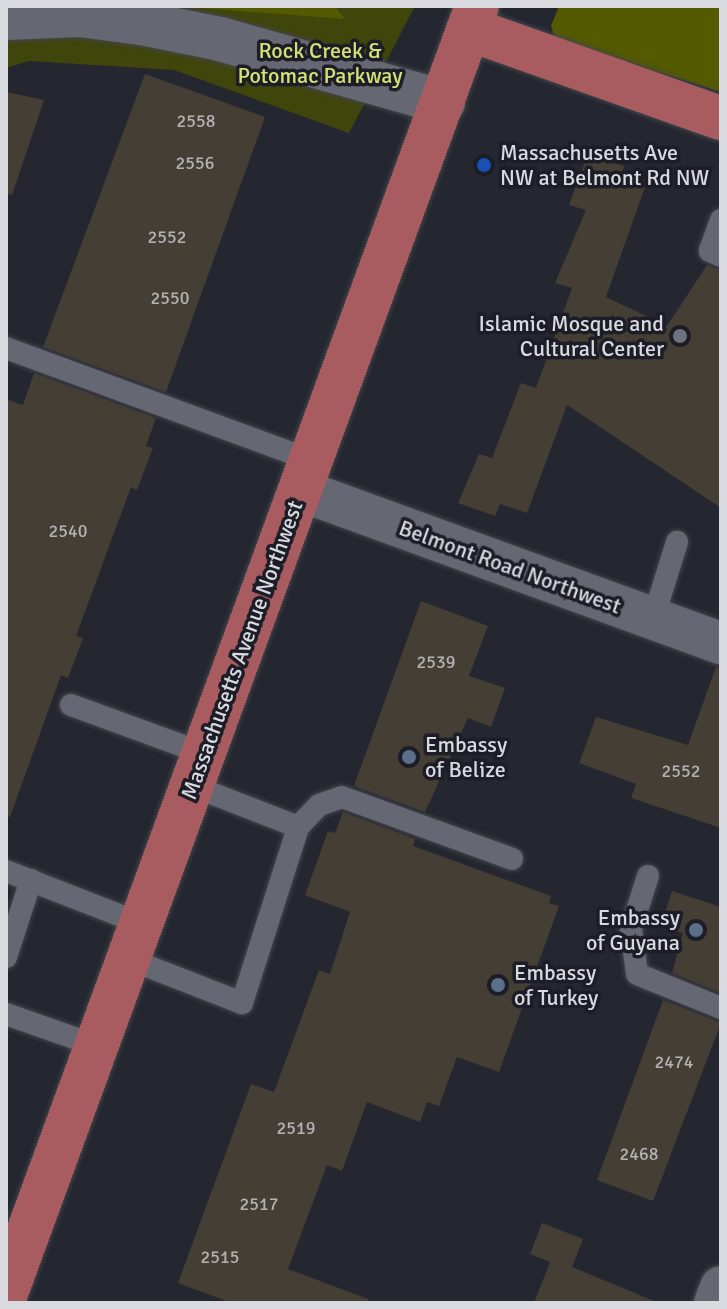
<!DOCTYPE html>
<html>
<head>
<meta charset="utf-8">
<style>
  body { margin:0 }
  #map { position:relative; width:727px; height:1309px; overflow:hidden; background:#252730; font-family:Signika,sans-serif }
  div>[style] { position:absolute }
  .green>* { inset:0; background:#40450b }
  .forest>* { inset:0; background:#545a00 }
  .building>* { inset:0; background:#443e34 }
  .roads { filter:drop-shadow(0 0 2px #43454c) drop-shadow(0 0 2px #43454c) }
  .service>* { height:22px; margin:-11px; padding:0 11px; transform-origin:11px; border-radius:11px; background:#656873 }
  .minor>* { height:42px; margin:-21px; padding:0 21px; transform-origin:21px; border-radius:21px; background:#656873 }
  .tertiary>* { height:44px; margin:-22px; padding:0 22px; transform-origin:22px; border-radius:22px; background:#656873 }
  .primary>* { height:44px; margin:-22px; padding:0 22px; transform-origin:22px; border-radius:22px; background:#a95c5f }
  .dots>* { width:22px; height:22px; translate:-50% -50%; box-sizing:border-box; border:4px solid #1c1d27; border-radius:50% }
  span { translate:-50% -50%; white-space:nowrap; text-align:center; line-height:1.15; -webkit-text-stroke:7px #1c1d27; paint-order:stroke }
  .number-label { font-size:18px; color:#b3b3b5 }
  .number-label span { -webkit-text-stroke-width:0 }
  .park-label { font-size:22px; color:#d5e176 }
  .poi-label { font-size:22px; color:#d8dae0 }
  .left { translate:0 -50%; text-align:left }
  .right { translate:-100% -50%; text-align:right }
  .street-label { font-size:22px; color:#d8dae0 }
  .frame { position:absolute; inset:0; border:8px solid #d8dae0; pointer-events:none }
</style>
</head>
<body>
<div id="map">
  <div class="green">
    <div style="clip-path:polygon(6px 6px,415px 6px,349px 133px,174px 70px,29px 61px,6px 68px)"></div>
  </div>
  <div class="forest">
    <div style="clip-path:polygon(174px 6px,321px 6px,336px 8px,345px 19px)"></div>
    <div style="clip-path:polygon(559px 6px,721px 6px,721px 92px,555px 39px,551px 26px)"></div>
  </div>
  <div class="building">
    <div style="clip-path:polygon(145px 74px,265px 117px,166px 392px,43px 347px)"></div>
    <div style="clip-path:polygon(6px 92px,44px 100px,12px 195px,6px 194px)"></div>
    <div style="clip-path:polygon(587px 156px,624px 166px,620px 178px,645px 187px,606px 297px,667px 326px,707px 265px,721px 270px,721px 508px,567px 405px,527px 513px,500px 504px,495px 516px,458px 503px,479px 454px,492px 458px,521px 383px,536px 388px,572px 288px,555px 283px,586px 210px,569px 205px)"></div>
    <div style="clip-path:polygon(34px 373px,156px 418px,146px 446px,153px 448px,137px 490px,131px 487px,76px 636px,83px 638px,68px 678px,61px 675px,10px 817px,6px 816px,6px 399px,23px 405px)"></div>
    <div style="clip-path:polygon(421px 601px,488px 626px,469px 676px,505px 688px,491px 727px,468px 718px,425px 812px,354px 786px)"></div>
    <div style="clip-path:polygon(716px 667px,721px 668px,721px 828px,631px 798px,636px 784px,579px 763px,596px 717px,688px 745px)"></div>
    <div style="clip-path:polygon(343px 812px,415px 839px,413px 846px,551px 896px,549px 903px,559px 906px,499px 1072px,457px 1057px,439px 1106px,427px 1102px,420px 1122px,367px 1102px,342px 1171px,327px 1165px,288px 1269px,368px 1299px,368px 1303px,232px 1303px,178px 1283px,251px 1084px,274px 1092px,319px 970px,330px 974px,350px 912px,305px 895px,328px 831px,335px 833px)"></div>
    <div style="clip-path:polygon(672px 891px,721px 907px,721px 993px,672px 973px,683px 933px,661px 926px)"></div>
    <div style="clip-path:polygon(663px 1000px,721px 1023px,653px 1201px,597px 1180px)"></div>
    <div style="clip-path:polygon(542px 1223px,583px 1239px,572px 1267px,659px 1303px,534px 1303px,550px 1262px,530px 1254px)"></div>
  </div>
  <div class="roads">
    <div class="service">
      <div style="left:721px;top:220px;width:33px;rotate:110deg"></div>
      <div style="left:710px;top:251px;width:12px;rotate:24deg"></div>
      <div style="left:6px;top:348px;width:325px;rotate:20.2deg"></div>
      <div style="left:653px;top:619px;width:81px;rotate:-72.7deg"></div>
      <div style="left:71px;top:705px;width:143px;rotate:20.1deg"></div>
      <div style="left:193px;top:786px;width:113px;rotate:21.3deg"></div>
      <div style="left:298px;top:827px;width:30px;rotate:-46deg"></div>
      <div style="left:319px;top:805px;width:24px;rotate:-19deg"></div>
      <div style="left:342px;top:797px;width:181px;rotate:20deg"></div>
      <div style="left:6px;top:871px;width:146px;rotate:21.3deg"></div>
      <div style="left:648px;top:876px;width:56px;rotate:107.8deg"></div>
      <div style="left:631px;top:929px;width:45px;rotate:82.4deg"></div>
      <div style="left:637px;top:974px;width:91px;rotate:22deg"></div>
      <div style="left:6px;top:957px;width:81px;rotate:-72deg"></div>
      <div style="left:129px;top:959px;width:121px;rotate:21.3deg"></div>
      <div style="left:242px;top:1003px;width:185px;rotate:-72.3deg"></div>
      <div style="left:6px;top:1014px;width:96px;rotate:19.4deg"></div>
    </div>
    <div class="minor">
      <div style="left:300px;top:490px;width:448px;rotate:20deg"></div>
      <div style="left:715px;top:1303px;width:17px;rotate:-69deg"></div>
    </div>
    <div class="tertiary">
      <div style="left:6px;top:18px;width:74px;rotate:-2.3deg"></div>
      <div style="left:80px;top:15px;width:62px;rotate:7.5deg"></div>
      <div style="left:141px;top:23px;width:81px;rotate:11.4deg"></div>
      <div style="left:220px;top:39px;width:232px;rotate:15.8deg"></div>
    </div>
    <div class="primary">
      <div style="left:469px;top:29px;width:267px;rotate:19.5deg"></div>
      <div style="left:6px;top:1293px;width:1370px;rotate:-69.9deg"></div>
    </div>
  </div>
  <div class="dots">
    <div style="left:484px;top:165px;background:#1a4fb4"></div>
    <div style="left:680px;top:336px;background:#6b7280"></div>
    <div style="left:409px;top:757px;background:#5c6f8a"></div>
    <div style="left:696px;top:930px;background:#5c6f8a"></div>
    <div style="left:498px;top:985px;background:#5c6f8a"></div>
  </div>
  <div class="number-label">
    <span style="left:196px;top:121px">2558</span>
    <span style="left:195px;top:163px">2556</span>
    <span style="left:167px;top:237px">2552</span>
    <span style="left:170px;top:298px">2550</span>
    <span style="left:68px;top:531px">2540</span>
    <span style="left:436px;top:662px">2539</span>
    <span style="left:681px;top:771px">2552</span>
    <span style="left:674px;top:1062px">2474</span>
    <span style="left:296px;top:1128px">2519</span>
    <span style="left:639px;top:1154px">2468</span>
    <span style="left:259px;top:1204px">2517</span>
    <span style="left:220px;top:1257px">2515</span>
  </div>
  <div class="park-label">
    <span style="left:320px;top:63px">Rock Creek &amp;<br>Potomac Parkway</span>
  </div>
  <div class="poi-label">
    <span class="left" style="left:500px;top:165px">Massachusetts Ave<br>NW at Belmont Rd NW</span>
    <span class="right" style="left:664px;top:336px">Islamic Mosque and<br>Cultural Center</span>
    <span class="left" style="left:425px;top:757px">Embassy<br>of Belize</span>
    <span class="right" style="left:680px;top:930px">Embassy<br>of Guyana</span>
    <span class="left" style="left:514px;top:985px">Embassy<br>of Turkey</span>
  </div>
  <div class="street-label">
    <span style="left:510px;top:567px;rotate:20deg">Belmont Road Northwest</span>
    <span style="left:242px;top:650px;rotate:-70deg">Massachusetts Avenue Northwest</span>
  </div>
  <div class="frame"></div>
</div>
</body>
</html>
